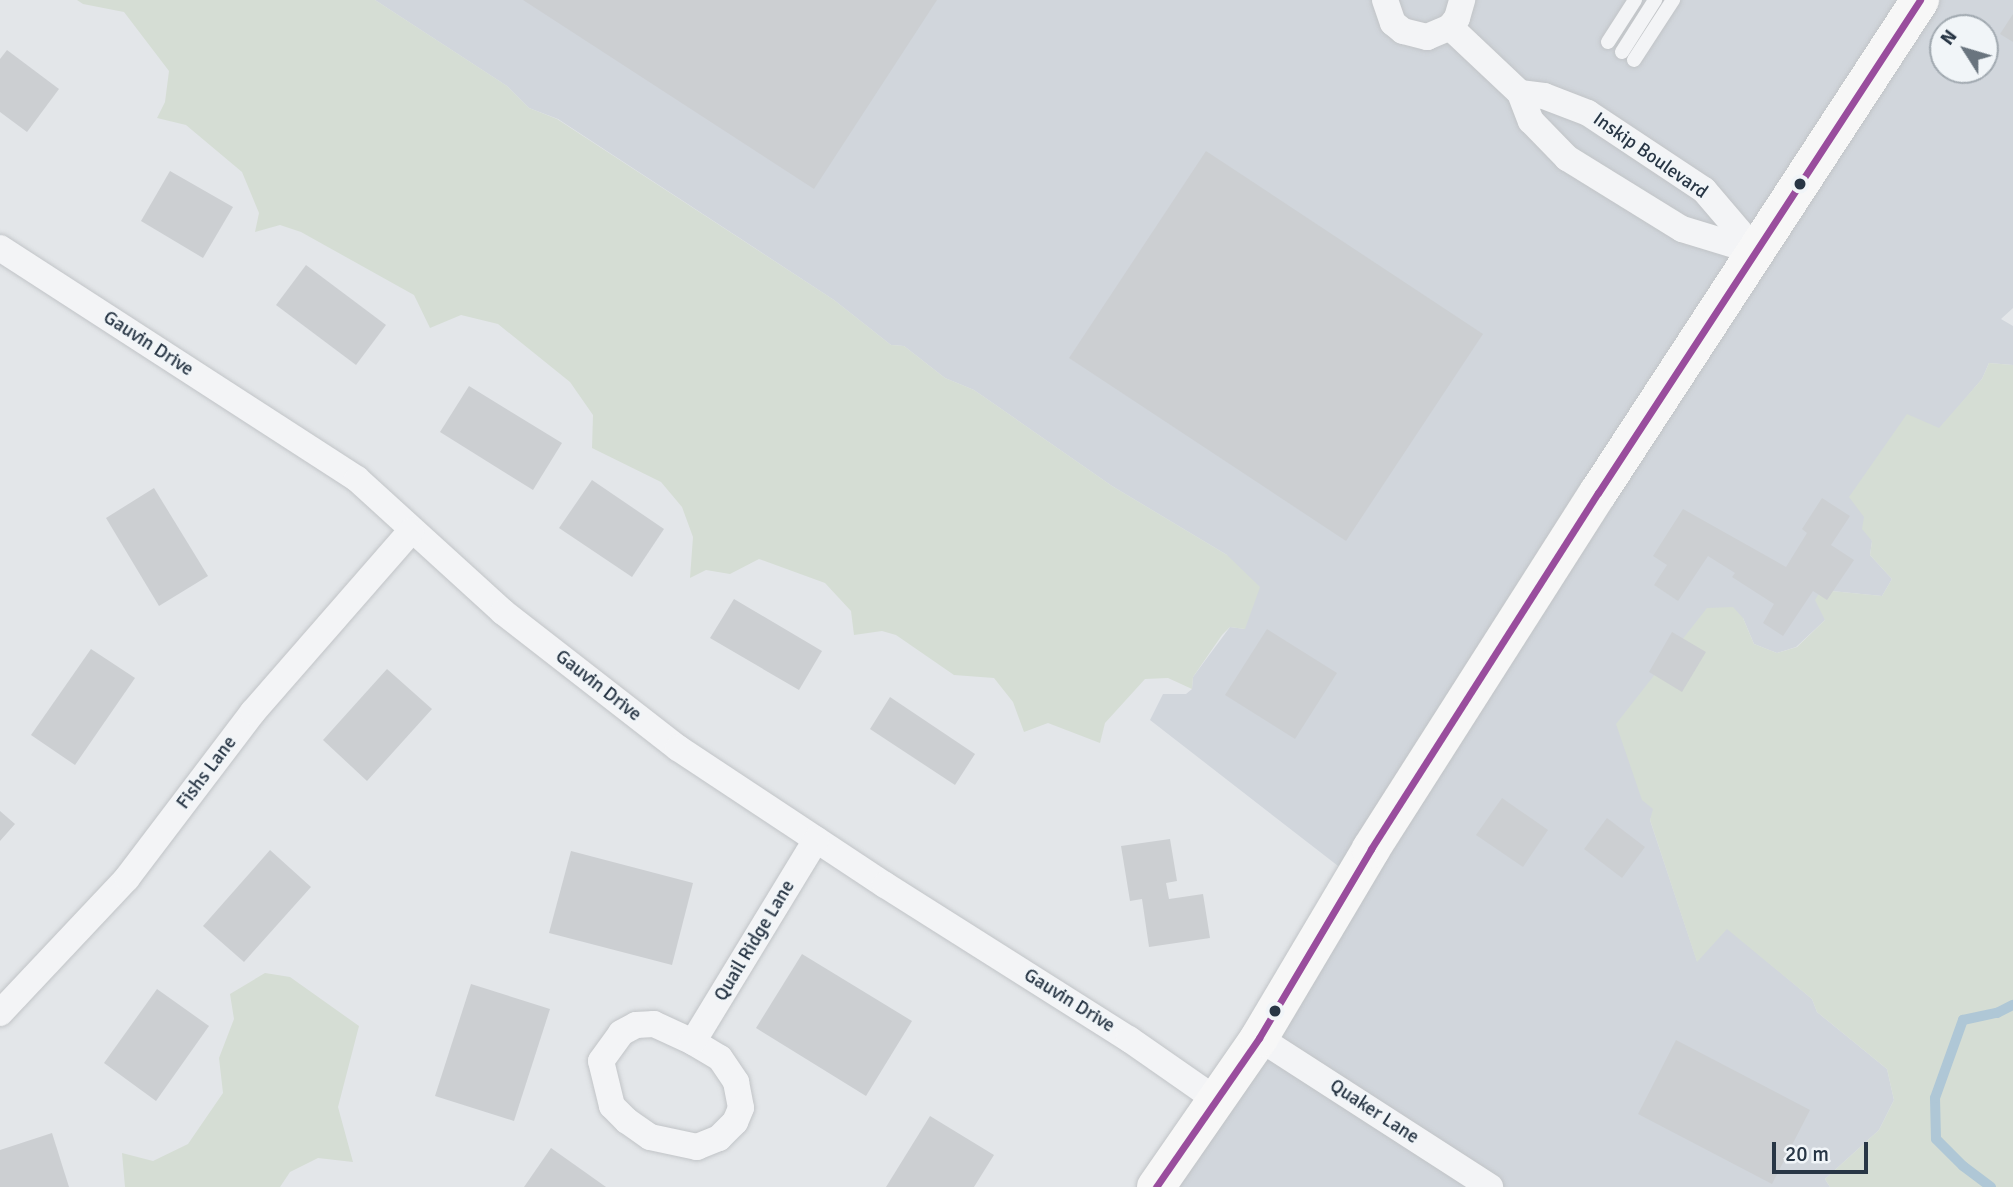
<!DOCTYPE html>
<html>
<head>
<meta charset="utf-8">
<style>
  body { margin:0 }
  #map { position:relative; width:2013px; height:1187px; overflow:hidden; background:#e3e6e9; font-family:Signika,sans-serif }
  div>[style] { position:absolute }
  .built>* { inset:0; background:#d1d6dc }
  .green>* { inset:0; background:#d5ddd4 }
  .stream>* { height:10px; margin:-5px; padding:0 5px; transform-origin:5px; border-radius:5px; background:#afc7d6 }
  .building>* { inset:0; background:#cccfd2 }
  .roads { filter:drop-shadow(0 0 2px #c1c4c7) drop-shadow(0 0 2px #c1c4c7) }
  .lane>* { height:14px; margin:-7px; padding:0 7px; transform-origin:7px; border-radius:7px; background:#f3f4f6 }
  .street>* { height:26px; margin:-13px; padding:0 13px; transform-origin:13px; border-radius:13px; background:#f3f4f6 }
  .primary>* { height:38px; margin:-19px; padding:0 19px; transform-origin:19px; border-radius:19px; background:#f7f7f7 }
  .bus-1>* { height:7px; margin:-3.5px; padding:0 3.5px; transform-origin:3.5px; border-radius:3.5px; background:#994d9d }
  .dots>* { width:19px; height:19px; translate:-50% -50%; box-sizing:border-box; border:4px solid #f1f5f8; border-radius:50% }
  span { translate:-50% -50%; white-space:nowrap; text-align:center; line-height:1.15; -webkit-text-stroke:5px #f1f5f8; paint-order:stroke }
  .street-label { font-size:19px; color:#283645 }
  .north { position:absolute; left:1929px; top:14px; width:70px; height:70px; box-sizing:border-box; background:#f1f5f8; border:2px solid #a1a9b0; border-radius:50%; rotate:307deg; font-size:19px; font-weight:700; line-height:28px; text-align:center; color:#283645 }
  .north::after { content:''; display:block; margin:auto; width:24px; height:32px; background:#69747e; clip-path:polygon(50% 0,100% 100%,50% 72%,0 100%) }
  .scale { position:absolute; left:1772px; top:1142px; width:96px; height:32px; box-sizing:border-box; border:4px solid #283645; border-top:0; padding-left:9px; font-size:21px; line-height:24px; white-space:nowrap; color:#283645; -webkit-text-stroke:5px #f1f5f8; paint-order:stroke }
</style>
</head>
<body>
<div id="map">
  <div class="built">
    <div style="clip-path:polygon(evenodd,375px 0,2013px 0,2013px 308px,2001px 319px,2013px 326px,2013px 365px,1989px 363px,1982px 379px,1864px 517px,1872px 541px,1870px 555px,1892px 579px,1882px 596px,1821px 590px,1825px 620px,1796px 647px,1777px 653px,1754px 644px,1743px 618px,1650px 820px,1697px 961px,1727px 928px,1812px 999px,1817px 1012px,1887px 1069px,1894px 1100px,1879px 1130px,1825px 1179px,1830px 1187px,1138px 1187px,1343px 876px,1342px 869px,1150px 720px,1163px 694px,1186px 694px,1192px 689px,1193px 677px,1230px 627px,1245px 629px,1227px 555px,1112px 486px,974px 390px,945px 378px,904px 346px,891px 345px,834px 300px,558px 119px,529px 108px,507px 86px,375px 0,1943px 28px,1985px 28px,1985px 70px,1943px 70px,1943px 28px)"></div>
  </div>
  <div class="green">
    <div style="clip-path:polygon(77px 0,375px 0,507px 86px,529px 108px,557px 119px,834px 300px,891px 345px,904px 346px,945px 378px,974px 390px,1112px 486px,1227px 555px,1260px 587px,1245px 629px,1230px 627px,1222px 635px,1193px 677px,1192px 689px,1168px 678px,1145px 679px,1105px 723px,1100px 743px,1048px 723px,1024px 732px,1013px 702px,994px 678px,954px 675px,896px 635px,882px 631px,854px 635px,851px 611px,825px 583px,759px 559px,730px 574px,706px 570px,690px 578px,693px 537px,682px 507px,661px 482px,592px 448px,593px 415px,570px 382px,498px 324px,461px 315px,430px 328px,414px 295px,301px 232px,280px 225px,255px 232px,259px 213px,242px 172px,186px 125px,157px 118px,165px 102px,169px 71px,124px 12px,83px 4px)"></div>
    <div style="clip-path:polygon(1989px 363px,2013px 365px,2013px 1187px,1830px 1187px,1825px 1179px,1879px 1130px,1894px 1100px,1887px 1069px,1817px 1012px,1812px 999px,1727px 929px,1697px 962px,1650px 820px,1653px 809px,1642px 800px,1616px 724px,1707px 608px,1733px 607px,1743px 618px,1754px 644px,1777px 653px,1797px 647px,1825px 620px,1815px 600px,1821px 590px,1882px 596px,1892px 579px,1870px 555px,1872px 541px,1862px 529px,1864px 517px,1849px 497px,1907px 414px,1939px 428px,1982px 379px)"></div>
    <div style="clip-path:polygon(265px 973px,290px 977px,359px 1026px,338px 1107px,353px 1162px,318px 1158px,290px 1172px,280px 1187px,125px 1187px,122px 1153px,153px 1161px,188px 1144px,223px 1093px,219px 1058px,234px 1019px,230px 994px)"></div>
  </div>
  <div class="stream">
    <div style="left:1991px;top:1187px;width:35px;rotate:-143deg"></div>
    <div style="left:1963px;top:1166px;width:38px;rotate:-135deg"></div>
    <div style="left:1936px;top:1139px;width:41px;rotate:-91.4deg"></div>
    <div style="left:1935px;top:1098px;width:83px;rotate:-70.3deg"></div>
    <div style="left:1963px;top:1020px;width:35px;rotate:-12deg"></div>
    <div style="left:1997px;top:1013px;width:18px;rotate:-27deg"></div>
  </div>
  <div class="building">
    <div style="clip-path:polygon(523px 0,937px 0,814px 189px)"></div>
    <div style="clip-path:polygon(2013px 14px,2013px 42px,2000px 34px)"></div>
    <div style="clip-path:polygon(7px 50px,59px 89px,27px 132px,0 112px,0 59px)"></div>
    <div style="clip-path:polygon(1206px 151px,1483px 334px,1346px 541px,1069px 358px)"></div>
    <div style="clip-path:polygon(170px 171px,233px 207px,203px 258px,141px 221px)"></div>
    <div style="clip-path:polygon(306px 265px,386px 325px,356px 365px,276px 305px)"></div>
    <div style="clip-path:polygon(469px 386px,562px 443px,533px 490px,440px 432px)"></div>
    <div style="clip-path:polygon(592px 480px,664px 529px,632px 577px,559px 528px)"></div>
    <div style="clip-path:polygon(154px 488px,208px 576px,159px 606px,106px 518px)"></div>
    <div style="clip-path:polygon(1822px 498px,1850px 516px,1831px 545px,1854px 560px,1827px 600px,1813px 591px,1783px 636px,1763px 623px,1774px 604px,1732px 577px,1735px 573px,1708px 556px,1678px 601px,1654px 585px,1667px 565px,1653px 556px,1683px 509px,1786px 567px,1807px 533px,1802px 529px)"></div>
    <div style="clip-path:polygon(734px 599px,822px 651px,799px 690px,710px 638px)"></div>
    <div style="clip-path:polygon(1267px 629px,1337px 673px,1295px 739px,1225px 695px)"></div>
    <div style="clip-path:polygon(1672px 632px,1706px 652px,1682px 692px,1649px 672px)"></div>
    <div style="clip-path:polygon(91px 649px,135px 678px,75px 765px,31px 735px)"></div>
    <div style="clip-path:polygon(387px 669px,432px 709px,367px 781px,323px 740px)"></div>
    <div style="clip-path:polygon(890px 697px,975px 754px,955px 785px,870px 729px)"></div>
    <div style="clip-path:polygon(1502px 798px,1548px 830px,1523px 867px,1476px 835px)"></div>
    <div style="clip-path:polygon(0 811px,15px 824px,0 841px)"></div>
    <div style="clip-path:polygon(1607px 818px,1645px 847px,1622px 878px,1584px 849px)"></div>
    <div style="clip-path:polygon(1170px 839px,1177px 881px,1166px 883px,1169px 899px,1203px 894px,1210px 938px,1149px 947px,1142px 899px,1130px 901px,1121px 846px)"></div>
    <div style="clip-path:polygon(270px 850px,311px 887px,244px 962px,203px 926px)"></div>
    <div style="clip-path:polygon(571px 851px,693px 883px,672px 965px,549px 933px)"></div>
    <div style="clip-path:polygon(802px 954px,912px 1021px,866px 1096px,756px 1028px)"></div>
    <div style="clip-path:polygon(471px 984px,550px 1009px,514px 1121px,435px 1096px)"></div>
    <div style="clip-path:polygon(157px 989px,209px 1026px,156px 1101px,104px 1063px)"></div>
    <div style="clip-path:polygon(1676px 1040px,1810px 1110px,1772px 1184px,1638px 1114px)"></div>
    <div style="clip-path:polygon(930px 1116px,994px 1155px,974px 1187px,886px 1187px)"></div>
    <div style="clip-path:polygon(52px 1133px,69px 1187px,0 1187px,0 1150px)"></div>
    <div style="clip-path:polygon(551px 1148px,606px 1187px,524px 1187px)"></div>
  </div>
  <div class="roads">
    <div class="lane">
      <div style="left:1608px;top:42px;width:50px;rotate:-57.3deg"></div>
      <div style="left:1622px;top:52px;width:62px;rotate:-57.6deg"></div>
      <div style="left:1634px;top:60px;width:72px;rotate:-57deg"></div>
    </div>
    <div class="street">
      <div style="left:1385px;top:0;width:24px;rotate:71deg"></div>
      <div style="left:1393px;top:23px;width:13px;rotate:39deg"></div>
      <div style="left:1403px;top:31px;width:25px;rotate:14deg"></div>
      <div style="left:1427px;top:37px;width:25px;rotate:-23deg"></div>
      <div style="left:1450px;top:27px;width:11px;rotate:-52deg"></div>
      <div style="left:1457px;top:18px;width:19px;rotate:-74deg"></div>
      <div style="left:1450px;top:27px;width:96px;rotate:43.3deg"></div>
      <div style="left:1520px;top:93px;width:30px;rotate:69deg"></div>
      <div style="left:1531px;top:121px;width:52px;rotate:45.8deg"></div>
      <div style="left:1567px;top:158px;width:135px;rotate:31.7deg"></div>
      <div style="left:1682px;top:229px;width:78px;rotate:17deg"></div>
      <div style="left:1520px;top:93px;width:24px;rotate:7deg"></div>
      <div style="left:1544px;top:96px;width:47px;rotate:21.1deg"></div>
      <div style="left:1588px;top:113px;width:139px;rotate:33.6deg"></div>
      <div style="left:1704px;top:190px;width:82px;rotate:49.5deg"></div>
      <div style="left:0;top:248px;width:425px;rotate:32.9deg"></div>
      <div style="left:357px;top:479px;width:197px;rotate:42.3deg"></div>
      <div style="left:503px;top:612px;width:222px;rotate:37.9deg"></div>
      <div style="left:678px;top:748px;width:248px;rotate:33.5deg"></div>
      <div style="left:885px;top:885px;width:289px;rotate:32.3deg"></div>
      <div style="left:1129px;top:1039px;width:105px;rotate:34.9deg"></div>
      <div style="left:0;top:1013px;width:185px;rotate:-46.7deg"></div>
      <div style="left:127px;top:878px;width:208px;rotate:-52.8deg"></div>
      <div style="left:253px;top:712px;width:240px;rotate:-48.9deg"></div>
      <div style="left:1259px;top:1038px;width:275px;rotate:32.8deg"></div>
      <div style="left:693px;top:1042px;width:31px;rotate:31deg"></div>
      <div style="left:720px;top:1058px;width:29px;rotate:56deg"></div>
      <div style="left:736px;top:1082px;width:26px;rotate:79deg"></div>
      <div style="left:741px;top:1108px;width:15px;rotate:113deg"></div>
      <div style="left:735px;top:1122px;width:23px;rotate:135deg"></div>
      <div style="left:719px;top:1138px;width:24px;rotate:158deg"></div>
      <div style="left:697px;top:1147px;width:48px;rotate:-168deg"></div>
      <div style="left:650px;top:1137px;width:28px;rotate:-145deg"></div>
      <div style="left:627px;top:1121px;width:21px;rotate:-135deg"></div>
      <div style="left:612px;top:1106px;width:46px;rotate:-103.7deg"></div>
      <div style="left:601px;top:1061px;width:34px;rotate:-54deg"></div>
      <div style="left:621px;top:1033px;width:17px;rotate:-28deg"></div>
      <div style="left:636px;top:1025px;width:18px;rotate:-3deg"></div>
      <div style="left:654px;top:1024px;width:43px;rotate:24.8deg"></div>
      <div style="left:693px;top:1042px;width:237px;rotate:-58.7deg"></div>
    </div>
    <div class="primary">
      <div style="left:1156px;top:1187px;width:181px;rotate:-55.3deg"></div>
      <div style="left:1259px;top:1038px;width:220px;rotate:-59.3deg"></div>
      <div style="left:1371px;top:849px;width:422px;rotate:-57.5deg"></div>
      <div style="left:1598px;top:493px;width:589px;rotate:-56.85deg"></div>
    </div>
  </div>
  <div class="bus-1">
    <div style="left:1156px;top:1187px;width:181px;rotate:-55.3deg"></div>
    <div style="left:1259px;top:1038px;width:220px;rotate:-59.3deg"></div>
    <div style="left:1371px;top:849px;width:422px;rotate:-57.5deg"></div>
    <div style="left:1598px;top:493px;width:589px;rotate:-56.85deg"></div>
  </div>
  <div class="dots">
    <div style="left:1800px;top:184px;background:#283645"></div>
    <div style="left:1275px;top:1011px;background:#283645"></div>
  </div>
  <div class="street-label">
    <span style="left:1650px;top:156px;rotate:35deg">Inskip Boulevard</span>
    <span style="left:148px;top:344px;rotate:33deg">Gauvin Drive</span>
    <span style="left:598px;top:686px;rotate:38deg">Gauvin Drive</span>
    <span style="left:207px;top:773px;rotate:-53deg">Fishs Lane</span>
    <span style="left:755px;top:941px;rotate:-59deg">Quail Ridge Lane</span>
    <span style="left:1069px;top:1001px;rotate:32deg">Gauvin Drive</span>
    <span style="left:1374px;top:1112px;rotate:33deg">Quaker Lane</span>
  </div>
  <div class="north">N</div>
  <div class="scale">20 m</div>
</div>
</body>
</html>
